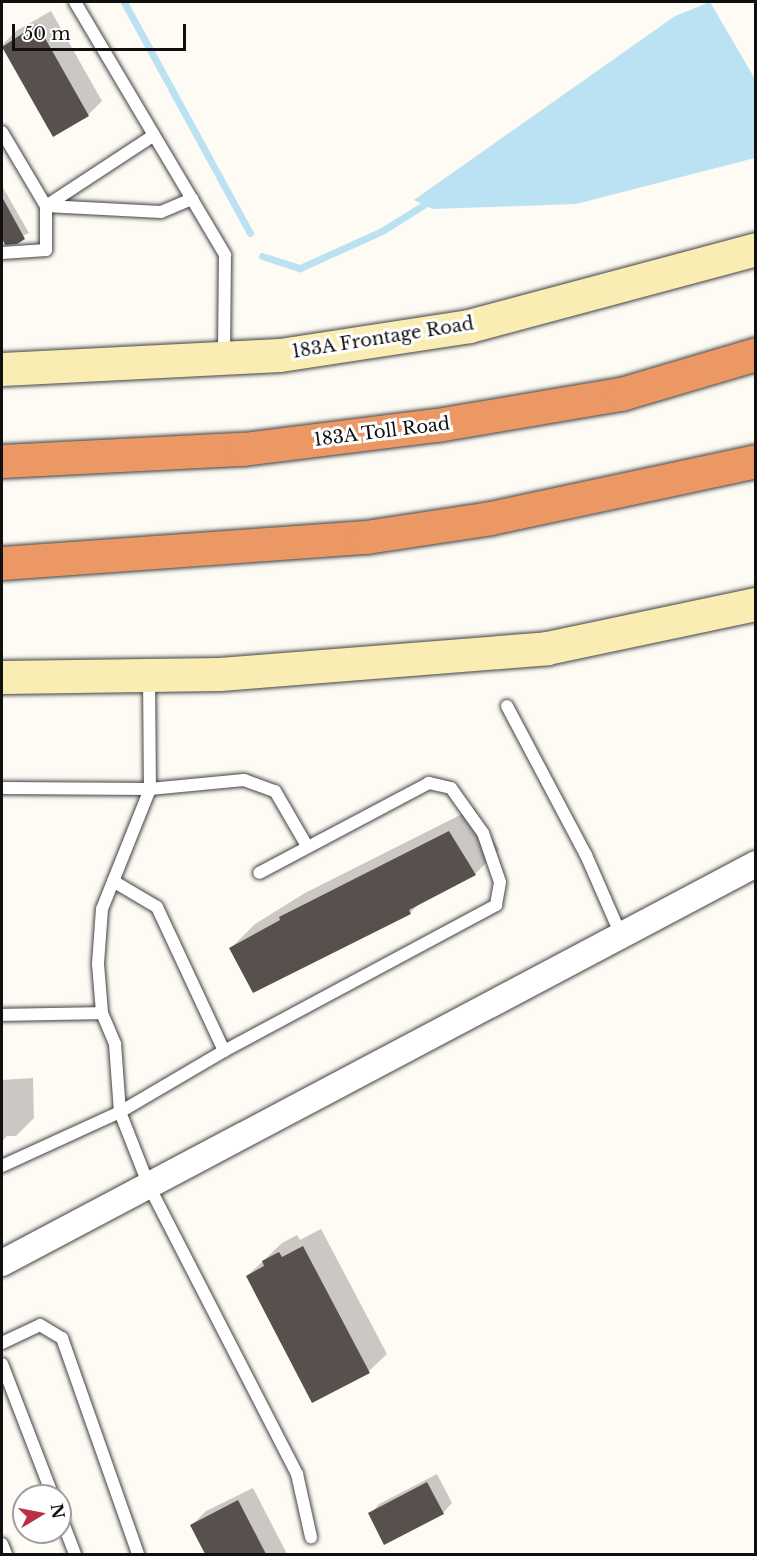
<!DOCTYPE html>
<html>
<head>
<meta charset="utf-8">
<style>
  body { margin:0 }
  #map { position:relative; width:757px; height:1556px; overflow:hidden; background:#fefbf4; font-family:"Libre Baskerville",serif }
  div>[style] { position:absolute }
  .water>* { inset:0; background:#bbe2f3 }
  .shadow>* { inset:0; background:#0003 }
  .stream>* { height:7px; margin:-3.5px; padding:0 3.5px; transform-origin:3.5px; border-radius:3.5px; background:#bbe2f3 }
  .building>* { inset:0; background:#58504d }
  .roads { filter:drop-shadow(0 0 2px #434343) drop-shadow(0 0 2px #434343) }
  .service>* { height:12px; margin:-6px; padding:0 6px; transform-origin:6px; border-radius:6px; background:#fff }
  .minor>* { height:26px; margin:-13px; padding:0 13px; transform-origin:13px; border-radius:13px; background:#fff }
  .secondary>* { height:33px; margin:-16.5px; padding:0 16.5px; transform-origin:16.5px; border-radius:16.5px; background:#faedb3 }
  .motorway>* { height:33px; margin:-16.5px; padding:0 16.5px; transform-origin:16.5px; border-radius:16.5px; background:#eb9865 }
  span { translate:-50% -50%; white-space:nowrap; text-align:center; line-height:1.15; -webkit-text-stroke:6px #fff; paint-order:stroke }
  .street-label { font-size:18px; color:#101010 }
  .frame { position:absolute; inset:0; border:3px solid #101010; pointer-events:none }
  .north { position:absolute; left:12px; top:1484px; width:60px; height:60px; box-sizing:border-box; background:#fff; border:2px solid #9f9f9f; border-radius:50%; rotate:80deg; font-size:16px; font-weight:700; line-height:24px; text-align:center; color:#101010 }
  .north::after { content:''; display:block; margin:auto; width:21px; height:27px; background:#b83041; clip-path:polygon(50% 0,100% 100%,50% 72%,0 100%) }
  .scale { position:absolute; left:12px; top:24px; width:174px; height:27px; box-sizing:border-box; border:3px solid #101010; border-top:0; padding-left:8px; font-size:18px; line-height:21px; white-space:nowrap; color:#101010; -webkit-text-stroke:4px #fff; paint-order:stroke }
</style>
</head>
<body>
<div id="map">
  <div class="water">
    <div style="clip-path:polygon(710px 2px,755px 79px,755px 158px,576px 204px,433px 209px,414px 200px,675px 16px)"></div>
  </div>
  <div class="shadow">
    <div style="clip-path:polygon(51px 11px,102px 101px,88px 115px,53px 135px,2px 45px,16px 31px)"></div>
    <div style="clip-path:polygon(2px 186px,29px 233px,6px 243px,2px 235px)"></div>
    <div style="clip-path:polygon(474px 808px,499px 850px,475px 874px,422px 901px,410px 913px,231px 948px,255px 924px,305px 893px)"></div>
    <div style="clip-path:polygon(33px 1078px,34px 1118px,16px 1136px,7px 1136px,2px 1141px,2px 1080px)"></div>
    <div style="clip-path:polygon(321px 1229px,387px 1354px,369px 1371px,247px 1276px,282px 1243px,297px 1235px,300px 1240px)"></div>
    <div style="clip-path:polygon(437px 1474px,452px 1503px,443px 1513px,370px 1514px,379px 1504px)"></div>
    <div style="clip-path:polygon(253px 1488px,287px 1554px,207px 1554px,192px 1525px,206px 1511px)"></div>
  </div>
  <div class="stream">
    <div style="left:124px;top:2px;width:263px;rotate:61.4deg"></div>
    <div style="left:262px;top:256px;width:40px;rotate:18deg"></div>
    <div style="left:300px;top:268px;width:90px;rotate:-24.3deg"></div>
    <div style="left:382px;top:231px;width:57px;rotate:-32deg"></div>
  </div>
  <div class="building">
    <div style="clip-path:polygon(37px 24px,89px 116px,53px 137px,2px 47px)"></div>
    <div style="clip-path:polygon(2px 197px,25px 239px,17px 244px,5px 245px,2px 238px)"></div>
    <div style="clip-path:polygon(449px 831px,476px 875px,409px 910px,411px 914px,253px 993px,229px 948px,280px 920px,279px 917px)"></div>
    <div style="clip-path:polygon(303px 1246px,370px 1373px,312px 1403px,246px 1276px,264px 1266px,262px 1261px,279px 1252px,282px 1257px)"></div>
    <div style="clip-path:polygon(427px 1482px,444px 1514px,384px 1545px,368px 1513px)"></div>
    <div style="clip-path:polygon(238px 1500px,266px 1554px,205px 1554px,190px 1525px)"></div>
  </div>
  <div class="roads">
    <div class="service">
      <div style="left:75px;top:2px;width:294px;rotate:59.3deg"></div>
      <div style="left:225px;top:255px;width:102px;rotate:90.6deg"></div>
      <div style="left:2px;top:132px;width:86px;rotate:59.3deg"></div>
      <div style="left:46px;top:206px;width:115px;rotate:3deg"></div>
      <div style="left:161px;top:212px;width:34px;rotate:-23deg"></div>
      <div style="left:2px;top:253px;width:44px;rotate:-3.9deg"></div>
      <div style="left:46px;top:250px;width:44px;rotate:-90deg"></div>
      <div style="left:46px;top:206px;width:129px;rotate:-33.3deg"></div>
      <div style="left:149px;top:677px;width:112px;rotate:89.5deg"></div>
      <div style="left:150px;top:789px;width:129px;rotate:111.8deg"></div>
      <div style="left:102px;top:909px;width:55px;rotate:94.2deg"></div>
      <div style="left:98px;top:964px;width:49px;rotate:85.3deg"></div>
      <div style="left:102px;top:1013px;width:34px;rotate:67deg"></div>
      <div style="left:115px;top:1044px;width:68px;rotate:85.8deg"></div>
      <div style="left:120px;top:1112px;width:79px;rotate:68.6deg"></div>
      <div style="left:149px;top:1186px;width:324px;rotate:62.8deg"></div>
      <div style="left:297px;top:1474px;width:65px;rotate:77.5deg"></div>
      <div style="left:507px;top:706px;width:169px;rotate:62.1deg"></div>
      <div style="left:586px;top:855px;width:85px;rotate:66.4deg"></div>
      <div style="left:2px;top:788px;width:148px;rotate:0.4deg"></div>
      <div style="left:150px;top:789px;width:94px;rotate:-5.5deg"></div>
      <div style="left:244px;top:780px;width:33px;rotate:20deg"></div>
      <div style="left:275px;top:791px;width:64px;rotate:59.8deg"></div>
      <div style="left:113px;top:881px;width:51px;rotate:30.6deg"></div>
      <div style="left:157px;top:907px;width:159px;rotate:65deg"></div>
      <div style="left:224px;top:1051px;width:309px;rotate:-28.2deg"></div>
      <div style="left:496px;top:905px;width:23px;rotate:-80deg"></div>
      <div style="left:500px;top:882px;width:52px;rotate:-109.1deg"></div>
      <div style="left:483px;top:833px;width:55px;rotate:-125.4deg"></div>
      <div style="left:451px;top:788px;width:23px;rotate:-167deg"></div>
      <div style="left:429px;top:783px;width:192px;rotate:152.1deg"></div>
      <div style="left:2px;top:1015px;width:100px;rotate:-1.1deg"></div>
      <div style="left:2px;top:1166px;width:130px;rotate:-24.6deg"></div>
      <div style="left:120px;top:1112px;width:121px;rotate:-30.4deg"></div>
      <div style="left:2px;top:1343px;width:42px;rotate:-25.3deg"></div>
      <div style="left:40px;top:1325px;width:26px;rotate:31deg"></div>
      <div style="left:62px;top:1338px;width:229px;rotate:70.6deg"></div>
      <div style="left:2px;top:1364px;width:142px;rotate:68.9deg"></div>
      <div style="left:60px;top:1515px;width:42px;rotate:69deg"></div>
      <div style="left:2px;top:1544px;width:11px;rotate:68deg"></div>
    </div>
    <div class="minor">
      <div style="left:2px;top:1263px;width:853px;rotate:-27.89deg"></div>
    </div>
    <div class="secondary">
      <div style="left:2px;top:369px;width:278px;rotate:-2.9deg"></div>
      <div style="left:280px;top:355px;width:191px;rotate:-8.7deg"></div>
      <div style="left:469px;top:326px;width:297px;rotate:-15deg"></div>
      <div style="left:2px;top:677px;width:218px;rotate:-0.8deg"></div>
      <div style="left:220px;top:674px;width:328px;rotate:-4.5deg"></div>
      <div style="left:547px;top:648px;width:214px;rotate:-11.9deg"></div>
    </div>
    <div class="motorway">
      <div style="left:2px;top:461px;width:241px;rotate:-2.9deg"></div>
      <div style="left:243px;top:449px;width:195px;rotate:-7.1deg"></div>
      <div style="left:437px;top:425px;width:187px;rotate:-9.6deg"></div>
      <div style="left:621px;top:394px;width:141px;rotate:-16.5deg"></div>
      <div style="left:2px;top:563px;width:365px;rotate:-4.1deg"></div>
      <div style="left:366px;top:537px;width:126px;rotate:-8.6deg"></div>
      <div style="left:491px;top:518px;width:271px;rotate:-12.1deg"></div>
    </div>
  </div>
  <div class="street-label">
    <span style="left:383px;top:338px;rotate:-9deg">183A Frontage Road</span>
    <span style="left:382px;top:432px;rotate:-7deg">183A Toll Road</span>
  </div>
  <div class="frame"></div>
  <div class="north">N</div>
  <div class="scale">50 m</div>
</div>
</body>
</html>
